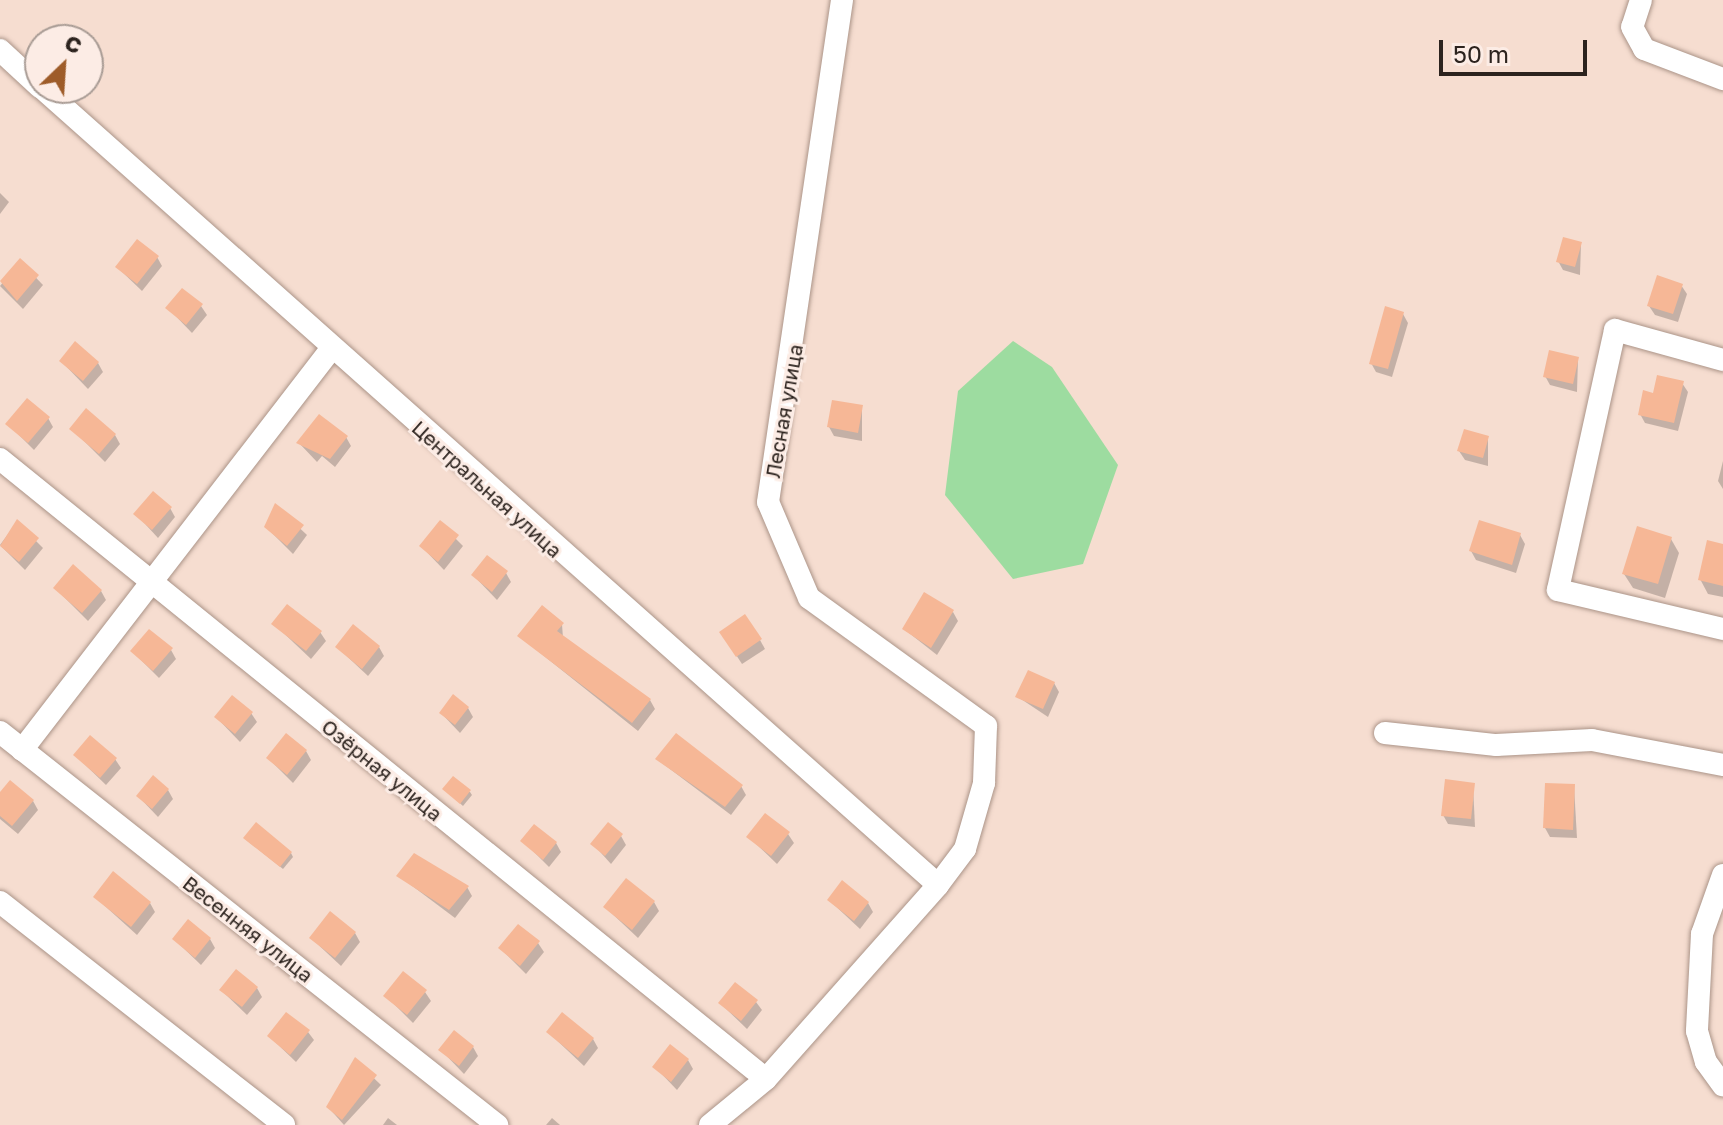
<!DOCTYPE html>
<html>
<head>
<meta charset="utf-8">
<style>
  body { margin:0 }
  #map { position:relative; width:1723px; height:1125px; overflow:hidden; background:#f6ddd0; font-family:"Golos Text",sans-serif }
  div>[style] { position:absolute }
  .green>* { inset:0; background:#9ddca0 }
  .shadow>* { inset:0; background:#0003 }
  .building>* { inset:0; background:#f6b796 }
  .roads { filter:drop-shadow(0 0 2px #ab9488) drop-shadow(0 0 2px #ab9488) }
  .minor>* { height:22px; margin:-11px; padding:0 11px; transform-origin:11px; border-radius:11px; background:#fff }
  span { translate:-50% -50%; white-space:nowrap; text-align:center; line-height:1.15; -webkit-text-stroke:6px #fcece5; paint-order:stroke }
  .street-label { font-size:20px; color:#2c231e }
  .north { position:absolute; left:24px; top:24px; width:80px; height:80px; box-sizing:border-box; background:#fcece5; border:2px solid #a99c95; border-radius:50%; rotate:25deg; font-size:22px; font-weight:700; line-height:32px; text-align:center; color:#2c231e }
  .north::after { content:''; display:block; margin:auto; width:28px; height:36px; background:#9e5c29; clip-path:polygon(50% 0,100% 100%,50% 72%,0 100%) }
  .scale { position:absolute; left:1439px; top:40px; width:148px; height:36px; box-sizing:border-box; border:4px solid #2c231e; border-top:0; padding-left:10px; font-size:24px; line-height:28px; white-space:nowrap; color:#2c231e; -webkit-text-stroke:6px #fcece5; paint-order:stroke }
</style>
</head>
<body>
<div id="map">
  <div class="green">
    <div style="clip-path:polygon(1013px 341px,1052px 367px,1118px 465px,1083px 564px,1013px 579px,945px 495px,958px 391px)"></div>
  </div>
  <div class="shadow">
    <div style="clip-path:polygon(0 193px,9px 202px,0 214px)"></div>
    <div style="clip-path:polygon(1581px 244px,1580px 275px,1563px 270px,1558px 261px)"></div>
    <div style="clip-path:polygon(157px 257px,162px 266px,142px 291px,117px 267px)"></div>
    <div style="clip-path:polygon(20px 261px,43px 285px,23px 309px,0 286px)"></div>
    <div style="clip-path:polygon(1681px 285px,1687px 294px,1678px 322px,1655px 315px,1649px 306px)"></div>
    <div style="clip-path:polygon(201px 306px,207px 315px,192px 333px,168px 308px)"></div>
    <div style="clip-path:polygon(1403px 314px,1408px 323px,1392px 377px,1376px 372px,1371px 363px)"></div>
    <div style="clip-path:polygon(1578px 359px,1577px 392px,1550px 385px,1545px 376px)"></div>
    <div style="clip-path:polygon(61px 361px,98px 363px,103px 372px,88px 389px)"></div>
    <div style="clip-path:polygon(1682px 383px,1688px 392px,1678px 431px,1645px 423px,1640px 414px,1654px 395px)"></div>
    <div style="clip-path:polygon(862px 407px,862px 441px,834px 436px,829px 427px)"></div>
    <div style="clip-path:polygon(48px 418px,53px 427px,34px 450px,8px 424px)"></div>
    <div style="clip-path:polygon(72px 429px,115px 435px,120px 444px,105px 462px)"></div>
    <div style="clip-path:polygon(346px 437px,351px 446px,335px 467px,322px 456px,317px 462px,299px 443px)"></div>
    <div style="clip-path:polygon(1488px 437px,1488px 466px,1465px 460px,1459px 451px)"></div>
    <div style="clip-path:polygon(1723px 461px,1723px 489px,1718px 481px)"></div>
    <div style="clip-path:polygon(275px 505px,307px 535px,293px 554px,266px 527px)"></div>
    <div style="clip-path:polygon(170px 508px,175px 517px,158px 538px,136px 514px)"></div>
    <div style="clip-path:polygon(17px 522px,43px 548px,25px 570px,0 545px)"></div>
    <div style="clip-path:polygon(440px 523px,463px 546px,444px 570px,421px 546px)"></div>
    <div style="clip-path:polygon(1520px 535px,1525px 544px,1516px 573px,1476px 560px,1471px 551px)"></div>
    <div style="clip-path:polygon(1671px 539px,1679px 553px,1665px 598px,1633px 588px,1624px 574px)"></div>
    <div style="clip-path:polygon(1723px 546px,1723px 597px,1708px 594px,1700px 579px)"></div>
    <div style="clip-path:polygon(506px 573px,511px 582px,497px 600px,473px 575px)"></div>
    <div style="clip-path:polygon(55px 588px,101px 591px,106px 600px,88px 621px)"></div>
    <div style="clip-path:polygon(953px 612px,958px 621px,937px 655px,904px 629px)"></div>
    <div style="clip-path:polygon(274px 624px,320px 632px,326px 641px,311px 659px)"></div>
    <div style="clip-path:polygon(562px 624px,563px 638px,650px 700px,655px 709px,638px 731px,519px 636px)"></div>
    <div style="clip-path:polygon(760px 640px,765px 649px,742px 664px,727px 641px)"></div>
    <div style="clip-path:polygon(337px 647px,379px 647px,384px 656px,368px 676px)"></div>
    <div style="clip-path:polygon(171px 650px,176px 659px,159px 678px,133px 652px)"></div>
    <div style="clip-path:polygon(1054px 683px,1059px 692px,1048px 717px,1018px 697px)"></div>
    <div style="clip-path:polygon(468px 708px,473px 717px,460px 733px,441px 713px)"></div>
    <div style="clip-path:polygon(251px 713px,257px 722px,240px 742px,216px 717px)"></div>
    <div style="clip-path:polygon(306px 751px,311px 760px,293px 783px,268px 758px)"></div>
    <div style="clip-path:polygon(75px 755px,115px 759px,121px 768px,106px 785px)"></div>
    <div style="clip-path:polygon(658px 760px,741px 786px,746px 795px,731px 815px)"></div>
    <div style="clip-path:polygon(1473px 785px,1475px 827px,1448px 824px,1443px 815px)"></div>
    <div style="clip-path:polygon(1574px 786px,1577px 838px,1550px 837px,1545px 828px)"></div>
    <div style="clip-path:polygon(168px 790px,173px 799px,158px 817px,138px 796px)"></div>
    <div style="clip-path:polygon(445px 790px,470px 792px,472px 795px,463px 806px)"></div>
    <div style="clip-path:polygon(0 795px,33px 801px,38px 810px,18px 834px,0 819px)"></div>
    <div style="clip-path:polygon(788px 834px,794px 843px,777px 864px,749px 837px)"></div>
    <div style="clip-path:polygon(621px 836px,626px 845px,611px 864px,593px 844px)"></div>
    <div style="clip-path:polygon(245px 839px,291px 853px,293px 857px,283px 869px)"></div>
    <div style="clip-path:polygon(523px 841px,556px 843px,561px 852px,549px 867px)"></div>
    <div style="clip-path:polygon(399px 876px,467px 887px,472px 896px,455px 918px)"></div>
    <div style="clip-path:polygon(95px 897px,150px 903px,155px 912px,137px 935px)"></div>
    <div style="clip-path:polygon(829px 900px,868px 903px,873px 912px,860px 929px)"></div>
    <div style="clip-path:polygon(654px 902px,659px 911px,638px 938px,605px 907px)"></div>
    <div style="clip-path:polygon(355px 933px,360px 942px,341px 966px,311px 938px)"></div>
    <div style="clip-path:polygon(174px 939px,210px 939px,215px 948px,201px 965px)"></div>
    <div style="clip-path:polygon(538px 943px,544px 952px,526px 974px,501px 949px)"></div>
    <div style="clip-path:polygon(257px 988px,262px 997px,247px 1015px,221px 990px)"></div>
    <div style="clip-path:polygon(425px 992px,431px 1001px,413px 1023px,386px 996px)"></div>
    <div style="clip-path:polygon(756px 1002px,762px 1010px,747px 1029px,720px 1003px)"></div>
    <div style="clip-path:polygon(308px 1032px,314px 1040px,296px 1062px,269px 1036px)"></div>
    <div style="clip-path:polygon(548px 1032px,593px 1039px,598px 1048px,584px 1066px)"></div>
    <div style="clip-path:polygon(473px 1047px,478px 1056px,464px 1074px,441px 1050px)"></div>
    <div style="clip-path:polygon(355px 1060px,381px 1085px,344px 1125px,328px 1107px)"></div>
    <div style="clip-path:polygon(688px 1060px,693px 1069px,677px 1090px,655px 1067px)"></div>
    <div style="clip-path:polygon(388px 1118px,397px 1125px,383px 1125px)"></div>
    <div style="clip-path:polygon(552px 1118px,560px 1125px,546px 1125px)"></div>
  </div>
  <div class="building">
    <div style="clip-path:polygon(1563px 237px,1582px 242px,1575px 267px,1556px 262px)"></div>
    <div style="clip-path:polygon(137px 239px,159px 256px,137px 284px,115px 267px)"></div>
    <div style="clip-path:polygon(20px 258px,39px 275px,17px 301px,0 281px)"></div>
    <div style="clip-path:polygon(1657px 275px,1683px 284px,1673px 314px,1647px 306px)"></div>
    <div style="clip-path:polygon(182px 288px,203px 304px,186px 325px,165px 308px)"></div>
    <div style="clip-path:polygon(1385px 306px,1404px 312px,1388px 369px,1369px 364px)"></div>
    <div style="clip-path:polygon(75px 341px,99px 362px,83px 381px,59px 361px)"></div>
    <div style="clip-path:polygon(1549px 350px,1579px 357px,1573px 384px,1543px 377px)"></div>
    <div style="clip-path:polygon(1657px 375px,1684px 381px,1674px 423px,1638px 415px,1643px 390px,1653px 393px)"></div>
    <div style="clip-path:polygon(27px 398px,50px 417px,28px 443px,5px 424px)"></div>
    <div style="clip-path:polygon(832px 400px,863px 405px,858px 433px,827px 427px)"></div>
    <div style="clip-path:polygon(86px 408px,116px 434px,99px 454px,69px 429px)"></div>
    <div style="clip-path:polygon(319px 414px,348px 436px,330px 459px,296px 443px)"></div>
    <div style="clip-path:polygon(1464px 429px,1489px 436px,1483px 458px,1457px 451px)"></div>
    <div style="clip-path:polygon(153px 491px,172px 507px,152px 530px,133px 514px)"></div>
    <div style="clip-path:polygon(275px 503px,304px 525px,287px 546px,264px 527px)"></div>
    <div style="clip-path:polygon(17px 519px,39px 538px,19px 562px,0 546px)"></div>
    <div style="clip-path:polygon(440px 520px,459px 535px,438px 562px,419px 546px)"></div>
    <div style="clip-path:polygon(1479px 520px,1521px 533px,1512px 565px,1469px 551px)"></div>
    <div style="clip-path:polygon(1637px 526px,1672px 537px,1658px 584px,1622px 574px)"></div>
    <div style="clip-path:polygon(1707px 540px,1723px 544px,1723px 586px,1698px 580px)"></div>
    <div style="clip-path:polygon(487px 555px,508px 571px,492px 592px,471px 575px)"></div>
    <div style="clip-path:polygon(73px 564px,102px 590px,82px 613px,53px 588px)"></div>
    <div style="clip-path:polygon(924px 592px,954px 610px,931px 648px,902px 629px)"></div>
    <div style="clip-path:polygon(287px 604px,322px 631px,306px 651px,271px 624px)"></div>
    <div style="clip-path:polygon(542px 605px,564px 623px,557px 631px,651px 699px,632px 723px,517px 636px)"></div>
    <div style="clip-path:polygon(745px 614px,762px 639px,736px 657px,719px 632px)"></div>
    <div style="clip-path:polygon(353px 624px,380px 646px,362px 669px,335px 647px)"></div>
    <div style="clip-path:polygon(149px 629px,173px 648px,153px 671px,130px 651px)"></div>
    <div style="clip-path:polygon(1028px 670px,1055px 682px,1043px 709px,1015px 697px)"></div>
    <div style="clip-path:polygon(453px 694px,469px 707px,455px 725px,439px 713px)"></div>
    <div style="clip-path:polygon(232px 695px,253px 712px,235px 734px,214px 717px)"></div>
    <div style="clip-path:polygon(286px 733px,307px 750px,287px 775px,266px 758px)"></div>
    <div style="clip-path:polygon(676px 733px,743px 785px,725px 807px,655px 759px)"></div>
    <div style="clip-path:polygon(90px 735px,117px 758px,100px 778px,73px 755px)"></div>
    <div style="clip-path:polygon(153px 775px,169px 789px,152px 809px,136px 796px)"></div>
    <div style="clip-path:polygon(453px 776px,471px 790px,460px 804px,442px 789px)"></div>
    <div style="clip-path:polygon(1445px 779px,1475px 783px,1471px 819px,1441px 816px)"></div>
    <div style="clip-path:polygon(10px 780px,34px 800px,12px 826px,0 816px,0 792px)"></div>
    <div style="clip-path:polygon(1545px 783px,1575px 784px,1573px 830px,1543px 828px)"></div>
    <div style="clip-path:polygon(765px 813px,790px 832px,771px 856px,746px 837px)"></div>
    <div style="clip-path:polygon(256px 822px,292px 852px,280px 867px,243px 838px)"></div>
    <div style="clip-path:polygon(608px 822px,623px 834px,605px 856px,590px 844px)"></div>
    <div style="clip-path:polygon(534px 824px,557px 842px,543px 860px,520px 841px)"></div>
    <div style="clip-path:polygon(414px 853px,469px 886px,449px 910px,396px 876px)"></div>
    <div style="clip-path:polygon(113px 871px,151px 902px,131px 927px,93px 897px)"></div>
    <div style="clip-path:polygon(626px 878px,655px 901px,632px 930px,603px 907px)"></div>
    <div style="clip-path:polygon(842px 880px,869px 902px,854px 921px,827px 900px)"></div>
    <div style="clip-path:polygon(330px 911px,356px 932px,335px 958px,309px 938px)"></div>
    <div style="clip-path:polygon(188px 919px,211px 938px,195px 958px,172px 939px)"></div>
    <div style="clip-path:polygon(518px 924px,540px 941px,520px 966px,498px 948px)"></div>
    <div style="clip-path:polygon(236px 969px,258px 987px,242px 1007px,219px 990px)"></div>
    <div style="clip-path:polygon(403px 971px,427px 990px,407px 1015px,383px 996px)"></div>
    <div style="clip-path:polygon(735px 982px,758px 1000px,741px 1021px,718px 1003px)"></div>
    <div style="clip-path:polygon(286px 1012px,310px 1030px,290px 1055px,267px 1036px)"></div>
    <div style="clip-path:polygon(562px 1012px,594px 1038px,578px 1058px,546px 1032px)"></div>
    <div style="clip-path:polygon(454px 1030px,474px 1046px,459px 1066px,438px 1050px)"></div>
    <div style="clip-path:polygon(670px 1044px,689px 1059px,671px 1082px,652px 1067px)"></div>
    <div style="clip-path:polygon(355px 1057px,377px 1075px,342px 1120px,326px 1107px)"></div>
  </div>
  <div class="roads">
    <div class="minor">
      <div style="left:1641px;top:0;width:28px;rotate:108deg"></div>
      <div style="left:1632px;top:27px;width:25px;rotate:61deg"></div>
      <div style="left:1644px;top:49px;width:85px;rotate:20.8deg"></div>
      <div style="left:0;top:50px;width:54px;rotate:42.8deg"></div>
      <div style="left:42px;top:88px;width:1199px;rotate:41.65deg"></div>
      <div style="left:1723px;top:360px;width:112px;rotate:-164.5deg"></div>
      <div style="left:1615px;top:330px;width:266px;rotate:102.4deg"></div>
      <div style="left:1558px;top:590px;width:170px;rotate:13.3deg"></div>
      <div style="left:0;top:459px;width:985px;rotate:38.99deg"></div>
      <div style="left:0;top:732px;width:634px;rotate:38.33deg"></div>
      <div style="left:1385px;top:733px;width:112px;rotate:6.2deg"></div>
      <div style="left:1496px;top:745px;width:96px;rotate:-3deg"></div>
      <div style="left:1592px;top:740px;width:133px;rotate:10.8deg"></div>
      <div style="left:22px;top:750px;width:506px;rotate:-52.38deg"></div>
      <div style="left:1723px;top:875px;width:63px;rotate:109.6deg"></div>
      <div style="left:1702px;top:934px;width:97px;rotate:93deg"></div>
      <div style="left:1697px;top:1031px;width:32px;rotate:74deg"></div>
      <div style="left:1706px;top:1062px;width:29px;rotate:54deg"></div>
      <div style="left:0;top:902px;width:361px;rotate:38.1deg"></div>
      <div style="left:710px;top:1125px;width:72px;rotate:-39.4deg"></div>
      <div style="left:766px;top:1079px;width:259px;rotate:-48.4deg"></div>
      <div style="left:938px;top:885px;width:45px;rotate:-53.1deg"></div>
      <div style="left:965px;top:849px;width:69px;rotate:-73.9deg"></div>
      <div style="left:984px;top:783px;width:57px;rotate:-88deg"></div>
      <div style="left:986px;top:726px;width:218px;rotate:-144.1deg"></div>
      <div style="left:809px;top:598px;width:104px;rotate:-113.1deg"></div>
      <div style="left:768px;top:502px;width:507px;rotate:-81.61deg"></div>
    </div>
  </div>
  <div class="street-label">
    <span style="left:784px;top:411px;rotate:-80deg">Лесная улица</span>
    <span style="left:487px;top:489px;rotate:42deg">Центральная улица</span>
    <span style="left:382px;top:770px;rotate:39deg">Озёрная улица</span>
    <span style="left:248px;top:929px;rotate:38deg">Весенняя улица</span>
  </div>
  <div class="north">С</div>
  <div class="scale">50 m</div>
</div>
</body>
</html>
